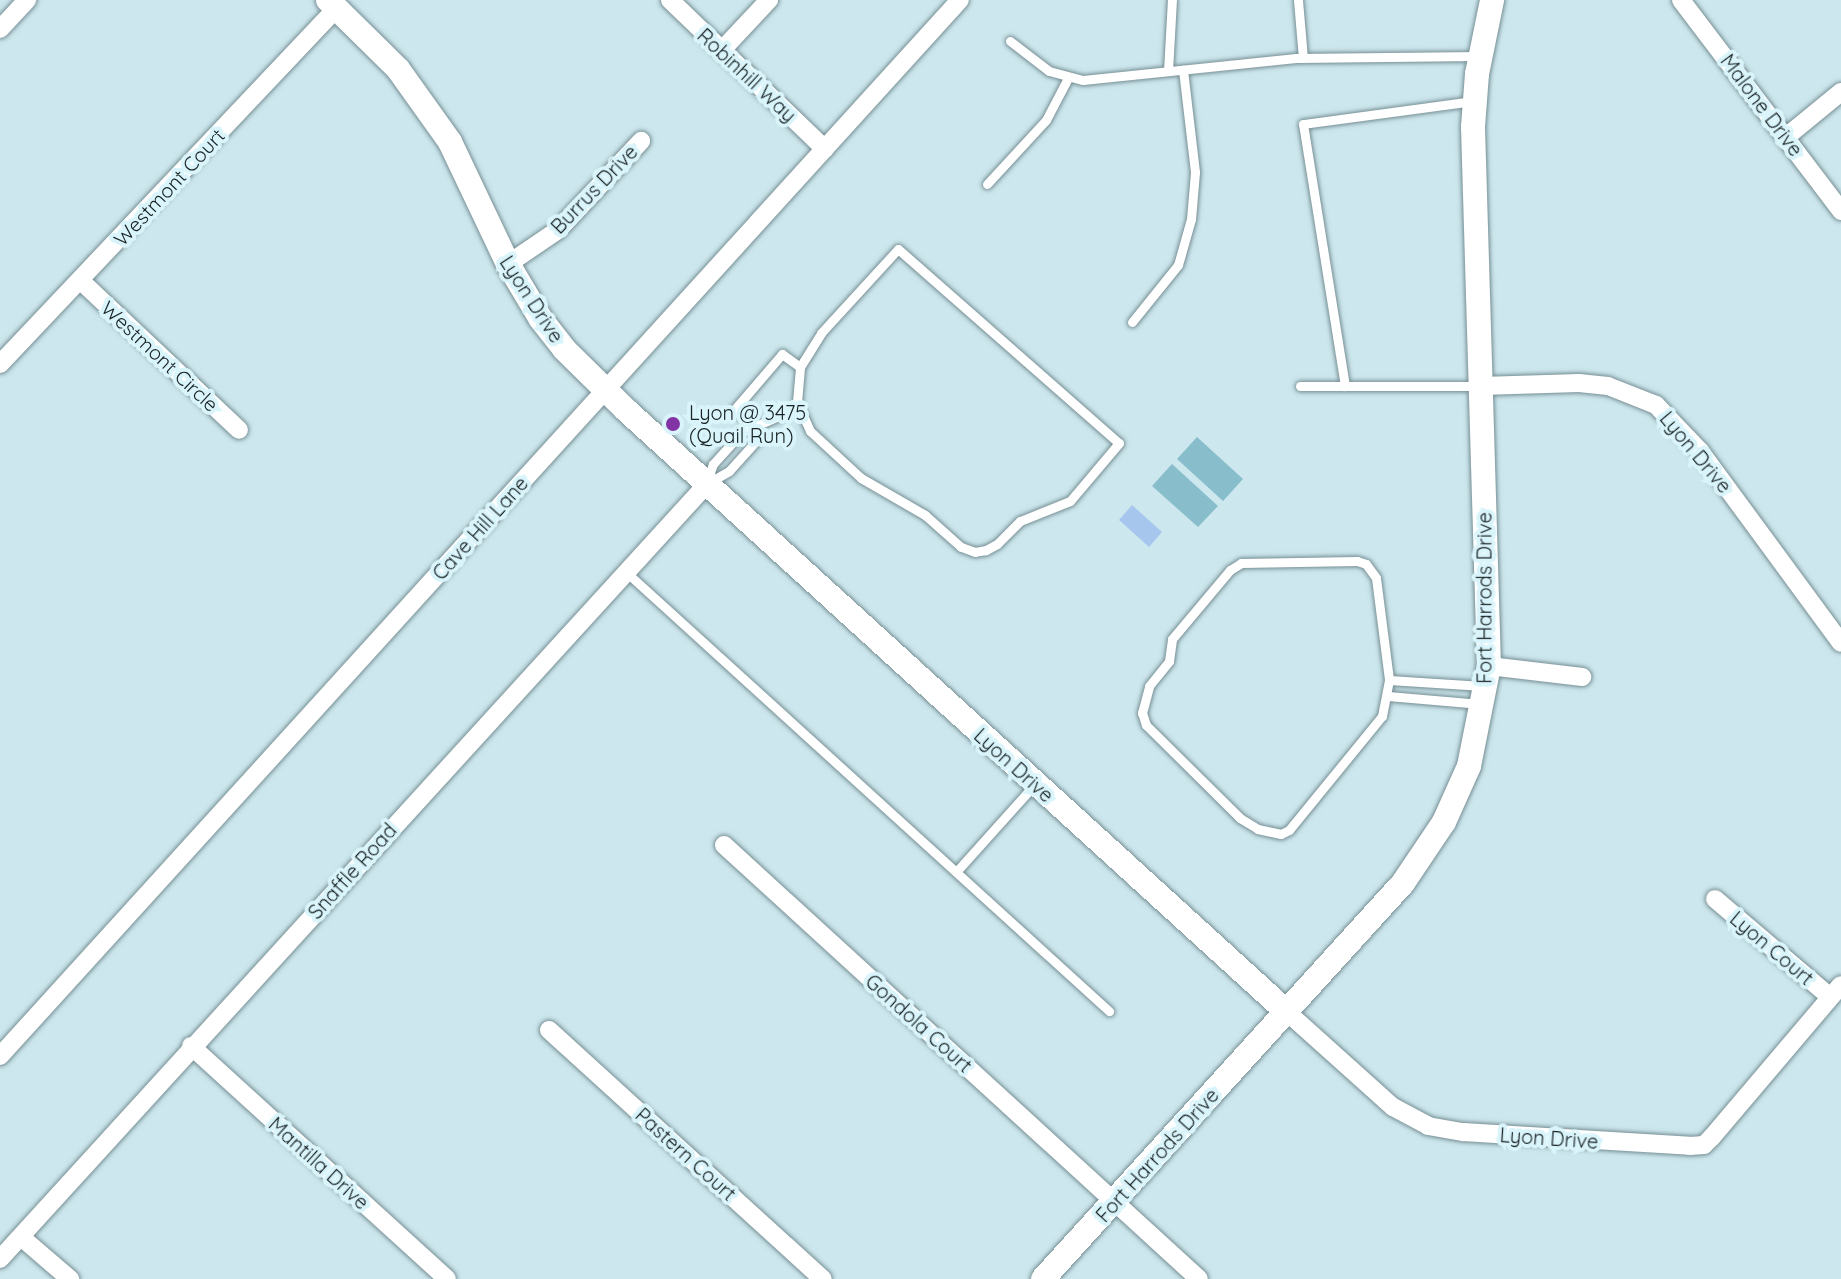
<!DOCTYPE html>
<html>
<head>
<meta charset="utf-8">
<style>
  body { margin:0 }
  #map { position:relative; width:1841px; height:1279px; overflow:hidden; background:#cce7ed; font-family:Quicksand,sans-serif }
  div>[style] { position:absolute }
  .green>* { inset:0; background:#88becb }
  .water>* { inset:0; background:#a6c6ed }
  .roads { filter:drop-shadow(0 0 2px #778f95) drop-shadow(0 0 2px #778f95) }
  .service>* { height:9px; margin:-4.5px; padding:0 4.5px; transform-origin:4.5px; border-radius:4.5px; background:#fff }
  .minor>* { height:18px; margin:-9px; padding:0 9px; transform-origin:9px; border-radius:9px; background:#fff }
  .tertiary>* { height:24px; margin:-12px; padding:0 12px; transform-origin:12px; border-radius:12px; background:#fff }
  .dots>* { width:22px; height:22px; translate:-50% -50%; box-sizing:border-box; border:4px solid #d9f4fa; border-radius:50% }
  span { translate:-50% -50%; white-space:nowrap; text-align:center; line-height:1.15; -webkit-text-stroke:8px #d9f4fa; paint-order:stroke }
  .street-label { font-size:20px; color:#182224 }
  .poi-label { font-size:20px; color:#182224 }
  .left { translate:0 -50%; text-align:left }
</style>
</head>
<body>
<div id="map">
  <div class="green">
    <div style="clip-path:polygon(1197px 437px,1243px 479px,1223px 501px,1177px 459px)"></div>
    <div style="clip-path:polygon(1172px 464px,1218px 506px,1198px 527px,1152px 486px)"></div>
  </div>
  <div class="water">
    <div style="clip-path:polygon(1132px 505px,1162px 532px,1149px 547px,1119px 520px)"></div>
  </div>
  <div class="roads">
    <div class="service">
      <div style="left:1298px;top:0;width:58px;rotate:85.1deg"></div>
      <div style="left:1010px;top:41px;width:49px;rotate:37.6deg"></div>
      <div style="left:1049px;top:71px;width:35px;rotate:15deg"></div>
      <div style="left:1083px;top:80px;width:214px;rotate:-5.9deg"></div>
      <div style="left:1296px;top:58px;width:184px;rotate:-0.6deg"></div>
      <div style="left:1168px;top:71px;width:71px;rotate:-86.8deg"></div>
      <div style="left:987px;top:184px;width:87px;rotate:-47.3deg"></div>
      <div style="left:1046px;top:120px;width:47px;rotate:-62.4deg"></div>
      <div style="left:898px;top:249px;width:294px;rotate:41.3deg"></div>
      <div style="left:1119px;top:443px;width:76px;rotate:130.2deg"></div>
      <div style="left:1070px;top:501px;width:54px;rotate:158.2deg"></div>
      <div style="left:1020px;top:521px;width:33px;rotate:135deg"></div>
      <div style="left:997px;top:544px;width:13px;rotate:151deg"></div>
      <div style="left:986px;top:550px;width:11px;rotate:170deg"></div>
      <div style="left:975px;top:552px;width:15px;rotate:-160deg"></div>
      <div style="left:961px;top:547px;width:48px;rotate:-138.4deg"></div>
      <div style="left:925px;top:515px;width:74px;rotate:-150deg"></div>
      <div style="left:861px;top:478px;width:69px;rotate:-137.3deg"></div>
      <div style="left:810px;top:431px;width:32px;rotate:-114deg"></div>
      <div style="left:797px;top:402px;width:35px;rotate:-85deg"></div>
      <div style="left:800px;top:367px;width:40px;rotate:-58deg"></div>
      <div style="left:821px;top:333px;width:114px;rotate:-47.5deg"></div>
      <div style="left:1132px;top:322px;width:73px;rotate:-51.1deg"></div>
      <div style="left:1178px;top:265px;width:48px;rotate:-74.2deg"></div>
      <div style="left:1191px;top:219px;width:47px;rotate:-85.1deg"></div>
      <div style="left:1195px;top:172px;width:103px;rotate:-96.7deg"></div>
      <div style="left:1300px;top:386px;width:180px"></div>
      <div style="left:1345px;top:386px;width:265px;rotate:-99.1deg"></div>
      <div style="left:1303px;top:124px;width:173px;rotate:-7.7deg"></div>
      <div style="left:707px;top:482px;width:19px;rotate:-72deg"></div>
      <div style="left:713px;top:464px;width:43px;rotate:-47.8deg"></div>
      <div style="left:742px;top:432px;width:62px;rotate:-23.7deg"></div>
      <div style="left:710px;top:482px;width:22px;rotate:-30deg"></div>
      <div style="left:729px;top:471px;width:42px;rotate:-47.9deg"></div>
      <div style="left:757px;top:440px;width:13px;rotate:-94deg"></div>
      <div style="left:756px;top:427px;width:28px;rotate:-142deg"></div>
      <div style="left:734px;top:410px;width:74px;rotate:-49.4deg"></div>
      <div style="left:782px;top:354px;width:22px;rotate:36deg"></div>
      <div style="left:1357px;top:561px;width:9px;rotate:18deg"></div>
      <div style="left:1366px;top:564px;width:17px;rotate:54deg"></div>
      <div style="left:1376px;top:578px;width:103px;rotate:82.7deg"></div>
      <div style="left:1389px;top:680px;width:37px;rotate:101deg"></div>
      <div style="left:1382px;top:716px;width:147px;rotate:129.2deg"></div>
      <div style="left:1289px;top:830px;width:9px;rotate:153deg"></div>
      <div style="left:1281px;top:834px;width:24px;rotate:-168deg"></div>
      <div style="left:1258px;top:829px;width:21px;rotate:-149deg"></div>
      <div style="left:1240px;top:818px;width:132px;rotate:-135.3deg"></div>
      <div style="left:1146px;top:725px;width:13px;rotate:-108deg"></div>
      <div style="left:1142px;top:713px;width:28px;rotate:-75deg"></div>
      <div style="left:1149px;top:686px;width:32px;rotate:-51deg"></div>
      <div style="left:1169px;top:661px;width:22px;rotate:-82deg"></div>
      <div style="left:1172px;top:639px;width:90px;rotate:-50deg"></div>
      <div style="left:1230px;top:570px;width:13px;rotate:-32deg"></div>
      <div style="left:1241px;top:563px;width:116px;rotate:-1deg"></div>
      <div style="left:626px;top:572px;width:653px;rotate:42.27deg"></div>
      <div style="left:1389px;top:680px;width:94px;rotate:3.7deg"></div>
      <div style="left:1388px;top:696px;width:93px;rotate:4.9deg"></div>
      <div style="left:956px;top:872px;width:118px;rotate:-48.1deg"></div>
    </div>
    <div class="minor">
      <div style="left:670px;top:0;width:215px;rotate:43.9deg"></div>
      <div style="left:1681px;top:0;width:265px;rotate:52.8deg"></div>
      <div style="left:0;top:29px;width:40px;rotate:-47deg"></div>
      <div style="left:722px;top:50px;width:69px;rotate:-46.8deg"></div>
      <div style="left:1786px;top:137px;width:71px;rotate:-39.3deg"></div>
      <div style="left:508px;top:264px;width:60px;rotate:-34.2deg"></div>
      <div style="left:558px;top:230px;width:122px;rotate:-47deg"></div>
      <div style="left:81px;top:281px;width:217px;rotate:43.3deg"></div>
      <div style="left:0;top:364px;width:490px;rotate:-46.6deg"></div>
      <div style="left:1481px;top:386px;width:98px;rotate:-1.8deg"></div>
      <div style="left:1579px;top:383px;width:29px;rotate:6deg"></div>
      <div style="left:1608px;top:386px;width:52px;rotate:21.6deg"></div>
      <div style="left:1656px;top:405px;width:64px;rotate:46.3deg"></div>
      <div style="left:1700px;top:451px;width:238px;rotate:53.7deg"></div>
      <div style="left:1489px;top:666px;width:94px;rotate:6.7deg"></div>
      <div style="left:724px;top:845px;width:643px;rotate:42.42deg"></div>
      <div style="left:1715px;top:899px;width:151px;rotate:40.4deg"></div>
      <div style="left:1287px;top:1012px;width:142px;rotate:41.9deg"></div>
      <div style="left:1393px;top:1107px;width:40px;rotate:28deg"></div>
      <div style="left:1428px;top:1126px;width:36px;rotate:10deg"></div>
      <div style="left:1463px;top:1132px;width:227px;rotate:3.5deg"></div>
      <div style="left:1690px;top:1146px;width:14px;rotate:-4deg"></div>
      <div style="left:1704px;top:1145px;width:11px;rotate:-45deg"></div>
      <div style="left:1712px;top:1137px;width:199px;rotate:-49.7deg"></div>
      <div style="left:549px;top:1030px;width:370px;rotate:42.3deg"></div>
      <div style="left:191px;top:1046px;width:346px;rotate:42.3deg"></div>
      <div style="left:0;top:1056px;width:1427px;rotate:-47.73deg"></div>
      <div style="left:21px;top:1237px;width:65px;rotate:40.6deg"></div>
      <div style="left:0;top:1259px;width:1049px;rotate:-47.63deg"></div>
    </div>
    <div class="tertiary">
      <div style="left:328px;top:0;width:98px;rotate:44.6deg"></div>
      <div style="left:398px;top:69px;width:90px;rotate:54.5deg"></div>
      <div style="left:450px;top:142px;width:135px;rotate:64.6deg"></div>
      <div style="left:508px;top:264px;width:63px;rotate:59.3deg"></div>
      <div style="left:540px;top:318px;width:39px;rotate:52deg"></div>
      <div style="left:564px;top:349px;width:87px;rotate:44.5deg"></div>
      <div style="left:626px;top:410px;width:894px;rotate:42.33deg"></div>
      <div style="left:1043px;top:1279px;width:535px;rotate:-47.73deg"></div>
      <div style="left:1403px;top:883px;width:73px;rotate:-56.1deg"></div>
      <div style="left:1444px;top:822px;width:61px;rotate:-65.9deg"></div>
      <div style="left:1469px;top:766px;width:102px;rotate:-78.7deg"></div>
      <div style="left:1489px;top:666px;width:539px;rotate:-91.7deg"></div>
      <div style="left:1473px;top:127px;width:53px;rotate:-85.7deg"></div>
      <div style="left:1477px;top:74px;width:76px;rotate:-78.5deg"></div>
    </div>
  </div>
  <div class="dots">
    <div style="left:673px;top:424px;background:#8234a5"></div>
  </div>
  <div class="street-label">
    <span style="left:747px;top:75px;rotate:43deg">Robinhill Way</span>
    <span style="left:1762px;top:105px;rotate:53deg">Malone Drive</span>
    <span style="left:169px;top:187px;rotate:-47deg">Westmont Court</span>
    <span style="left:594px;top:189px;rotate:-46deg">Burrus Drive</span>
    <span style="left:532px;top:299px;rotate:57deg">Lyon Drive</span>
    <span style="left:160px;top:356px;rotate:43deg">Westmont Circle</span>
    <span style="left:1696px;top:452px;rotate:50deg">Lyon Drive</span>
    <span style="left:480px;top:528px;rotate:-48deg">Cave Hill Lane</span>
    <span style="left:1484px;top:598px;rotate:-90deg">Fort Harrods Drive</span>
    <span style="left:1014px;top:765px;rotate:42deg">Lyon Drive</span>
    <span style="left:352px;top:871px;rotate:-48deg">Snaffle Road</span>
    <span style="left:1772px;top:948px;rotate:40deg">Lyon Court</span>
    <span style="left:919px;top:1023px;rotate:42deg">Gondola Court</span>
    <span style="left:1549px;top:1138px;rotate:4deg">Lyon Drive</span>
    <span style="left:686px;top:1154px;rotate:42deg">Pastern Court</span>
    <span style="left:1157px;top:1155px;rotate:-48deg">Fort Harrods Drive</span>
    <span style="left:319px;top:1163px;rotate:42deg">Mantilla Drive</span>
  </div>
  <div class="poi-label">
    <span class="left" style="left:689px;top:424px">Lyon @ 3475<br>(Quail Run)</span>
  </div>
</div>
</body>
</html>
